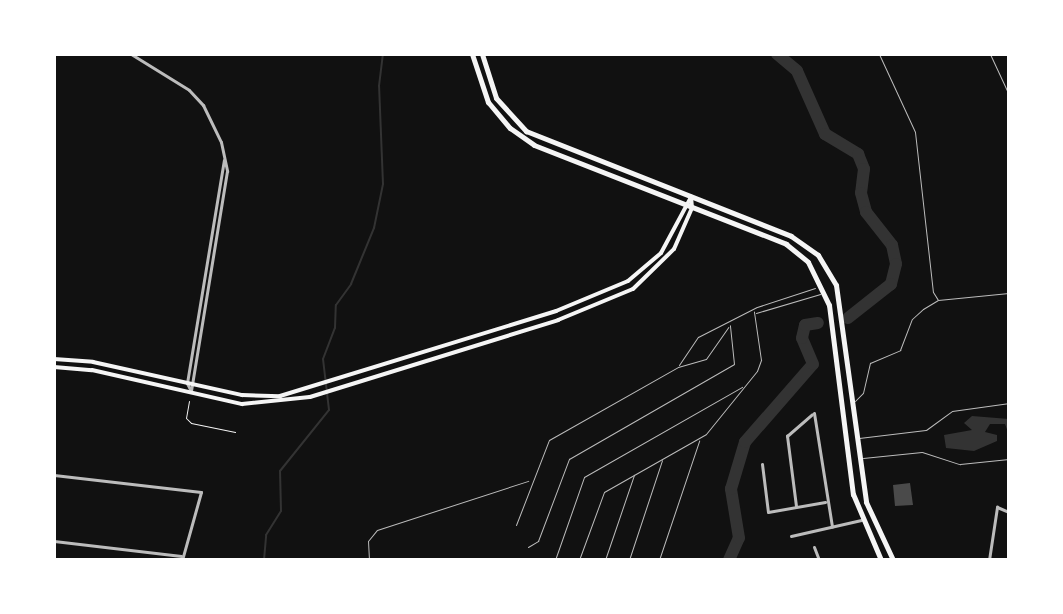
<!DOCTYPE html>
<html>
<head>
<meta charset="utf-8">
<style>
  body { margin:0 }
  #map { position:relative; width:1063px; height:614px; overflow:hidden; background:#111; font-family:Signika,sans-serif }
  div>[style] { position:absolute }
  .water>* { inset:0; background:#333 }
  .stream>* { height:2px; margin:-1px; padding:0 1px; transform-origin:1px; border-radius:1px; background:#333 }
  .river>* { height:12px; margin:-6px; padding:0 6px; transform-origin:6px; border-radius:6px; background:#333 }
  .building>* { inset:0; background:#4a4a4a }
  .path>* { height:1px; margin:-0.5px; padding:0 0.5px; transform-origin:0.5px; border-radius:0.5px; background:#f5f5f5 }
  .service>* { height:1px; margin:-0.5px; padding:0 0.5px; transform-origin:0.5px; border-radius:0.5px; background:#bcbcbc }
  .minor>* { height:3px; margin:-1.5px; padding:0 1.5px; transform-origin:1.5px; border-radius:1.5px; background:#bcbcbc }
  .secondary>* { height:4px; margin:-2px; padding:0 2px; transform-origin:2px; border-radius:2px; background:#f5f5f5 }
  .trunk>* { height:5px; margin:-2.5px; padding:0 2.5px; transform-origin:2.5px; border-radius:2.5px; background:#f5f5f5 }
  span { translate:-50% -50%; white-space:nowrap; text-align:center; line-height:1.15; -webkit-text-stroke:8px #fff; paint-order:stroke }
  .frame { position:absolute; inset:0; border:56px solid #fff; pointer-events:none }
</style>
</head>
<body>
<div id="map">
  <div class="water">
    <div style="clip-path:polygon(972px 416px,1009px 419px,1009px 435px,1005px 424px,990px 424px,985px 432px,997px 435px,997px 441px,974px 451px,946px 448px,944px 435px,972px 430px,964px 423px)"></div>
  </div>
  <div class="stream">
    <div style="left:264px;top:560px;width:25px;rotate:-85deg"></div>
    <div style="left:266px;top:535px;width:28px;rotate:-58deg"></div>
    <div style="left:281px;top:511px;width:40px;rotate:-91.4deg"></div>
    <div style="left:280px;top:471px;width:78px;rotate:-51.2deg"></div>
    <div style="left:329px;top:410px;width:51px;rotate:-96.7deg"></div>
    <div style="left:323px;top:359px;width:33px;rotate:-69deg"></div>
    <div style="left:335px;top:328px;width:23px;rotate:-88deg"></div>
    <div style="left:336px;top:305px;width:26px;rotate:-54deg"></div>
    <div style="left:351px;top:284px;width:61px;rotate:-67.7deg"></div>
    <div style="left:374px;top:228px;width:45px;rotate:-78.4deg"></div>
    <div style="left:383px;top:184px;width:98px;rotate:-92.3deg"></div>
    <div style="left:379px;top:86px;width:32px;rotate:-83deg"></div>
  </div>
  <div class="river">
    <div style="left:777px;top:54px;width:26px;rotate:40deg"></div>
    <div style="left:797px;top:71px;width:69px;rotate:66deg"></div>
    <div style="left:825px;top:134px;width:39px;rotate:31deg"></div>
    <div style="left:858px;top:154px;width:16px;rotate:68deg"></div>
    <div style="left:864px;top:169px;width:24px;rotate:97deg"></div>
    <div style="left:861px;top:193px;width:20px;rotate:75deg"></div>
    <div style="left:866px;top:212px;width:42px;rotate:51.8deg"></div>
    <div style="left:892px;top:245px;width:19px;rotate:78deg"></div>
    <div style="left:896px;top:264px;width:21px;rotate:104deg"></div>
    <div style="left:891px;top:284px;width:55px;rotate:141.7deg"></div>
    <div style="left:729px;top:560px;width:24px;rotate:-66deg"></div>
    <div style="left:739px;top:538px;width:50px;rotate:-99.3deg"></div>
    <div style="left:731px;top:489px;width:49px;rotate:-73.4deg"></div>
    <div style="left:745px;top:442px;width:103px;rotate:-48.9deg"></div>
    <div style="left:813px;top:364px;width:28px;rotate:-113deg"></div>
    <div style="left:802px;top:338px;width:13px;rotate:-77deg"></div>
    <div style="left:805px;top:325px;width:13px;rotate:-9deg"></div>
  </div>
  <div class="building">
    <div style="clip-path:polygon(910px 483px,913px 505px,895px 506px,893px 485px)"></div>
  </div>
  <div class="path">
    <div style="left:189px;top:401px;width:17px;rotate:100deg"></div>
    <div style="left:186px;top:418px;width:7px;rotate:45deg"></div>
    <div style="left:191px;top:423px;width:45px;rotate:11.6deg"></div>
  </div>
  <div class="service">
    <div style="left:879px;top:54px;width:86px;rotate:65.2deg"></div>
    <div style="left:915px;top:132px;width:161px;rotate:83.6deg"></div>
    <div style="left:933px;top:292px;width:9px;rotate:58deg"></div>
    <div style="left:990px;top:54px;width:45px;rotate:65.1deg"></div>
    <div style="left:756px;top:313px;width:67px;rotate:-16.5deg"></div>
    <div style="left:679px;top:365px;width:34px;rotate:-56deg"></div>
    <div style="left:698px;top:337px;width:66px;rotate:-27deg"></div>
    <div style="left:757px;top:307px;width:61px;rotate:-18.1deg"></div>
    <div style="left:855px;top:401px;width:11px;rotate:-45deg"></div>
    <div style="left:863px;top:393px;width:31px;rotate:-77deg"></div>
    <div style="left:870px;top:363px;width:33px;rotate:-23deg"></div>
    <div style="left:900px;top:350px;width:33px;rotate:-69deg"></div>
    <div style="left:912px;top:319px;width:15px;rotate:-42deg"></div>
    <div style="left:923px;top:309px;width:17px;rotate:-31deg"></div>
    <div style="left:938px;top:300px;width:71px;rotate:-5.6deg"></div>
    <div style="left:859px;top:438px;width:67px;rotate:-6.8deg"></div>
    <div style="left:926px;top:430px;width:32px;rotate:-36deg"></div>
    <div style="left:952px;top:411px;width:58px;rotate:-8deg"></div>
    <div style="left:863px;top:458px;width:59px;rotate:-5.8deg"></div>
    <div style="left:922px;top:452px;width:40px;rotate:18deg"></div>
    <div style="left:960px;top:464px;width:49px;rotate:-5.8deg"></div>
    <div style="left:516px;top:525px;width:91px;rotate:-68.8deg"></div>
    <div style="left:549px;top:440px;width:148px;rotate:-29.5deg"></div>
    <div style="left:678px;top:367px;width:29px;rotate:-16deg"></div>
    <div style="left:706px;top:359px;width:39px;rotate:-55deg"></div>
    <div style="left:528px;top:547px;width:12px;rotate:-31deg"></div>
    <div style="left:538px;top:541px;width:88px;rotate:-69.3deg"></div>
    <div style="left:569px;top:459px;width:190px;rotate:-29.9deg"></div>
    <div style="left:734px;top:364px;width:39px;rotate:-96deg"></div>
    <div style="left:369px;top:560px;width:19px;rotate:-93deg"></div>
    <div style="left:368px;top:541px;width:14px;rotate:-51deg"></div>
    <div style="left:377px;top:530px;width:159px;rotate:-18deg"></div>
    <div style="left:555px;top:560px;width:88px;rotate:-70.7deg"></div>
    <div style="left:584px;top:477px;width:182px;rotate:-29.7deg"></div>
    <div style="left:579px;top:560px;width:72px;rotate:-69.8deg"></div>
    <div style="left:604px;top:492px;width:117px;rotate:-29.6deg"></div>
    <div style="left:706px;top:434px;width:81px;rotate:-51deg"></div>
    <div style="left:757px;top:371px;width:12px;rotate:-70deg"></div>
    <div style="left:761px;top:360px;width:49px;rotate:-98.3deg"></div>
    <div style="left:605px;top:560px;width:90px;rotate:-71.2deg"></div>
    <div style="left:629px;top:560px;width:105px;rotate:-71.7deg"></div>
    <div style="left:659px;top:560px;width:126px;rotate:-71.4deg"></div>
  </div>
  <div class="minor">
    <div style="left:131px;top:54px;width:68px;rotate:31.8deg"></div>
    <div style="left:189px;top:90px;width:21px;rotate:47deg"></div>
    <div style="left:203px;top:105px;width:41px;rotate:64.1deg"></div>
    <div style="left:221px;top:142px;width:30px;rotate:78deg"></div>
    <div style="left:227px;top:171px;width:223px;rotate:99.3deg"></div>
    <div style="left:191px;top:391px;width:9px;rotate:-117deg"></div>
    <div style="left:187px;top:383px;width:226px;rotate:-80.6deg"></div>
    <div style="left:814px;top:413px;width:115px;rotate:81deg"></div>
    <div style="left:762px;top:464px;width:48px;rotate:82.9deg"></div>
    <div style="left:768px;top:512px;width:58px;rotate:-10deg"></div>
    <div style="left:54px;top:475px;width:148px;rotate:6.6deg"></div>
    <div style="left:201px;top:492px;width:71px;rotate:105.6deg"></div>
    <div style="left:796px;top:506px;width:71px;rotate:-97.3deg"></div>
    <div style="left:787px;top:436px;width:33px;rotate:-41deg"></div>
    <div style="left:791px;top:536px;width:72px;rotate:-12.9deg"></div>
    <div style="left:54px;top:541px;width:128px;rotate:6.7deg"></div>
    <div style="left:814px;top:547px;width:14px;rotate:69deg"></div>
    <div style="left:989px;top:560px;width:54px;rotate:-81.4deg"></div>
    <div style="left:997px;top:507px;width:13px;rotate:23deg"></div>
  </div>
  <div class="secondary">
    <div style="left:54px;top:359px;width:39px;rotate:4deg"></div>
    <div style="left:93px;top:362px;width:153px;rotate:12.5deg"></div>
    <div style="left:242px;top:395px;width:38px;rotate:2deg"></div>
    <div style="left:280px;top:396px;width:289px;rotate:-17.1deg"></div>
    <div style="left:556px;top:311px;width:78px;rotate:-22.6deg"></div>
    <div style="left:628px;top:281px;width:43px;rotate:-40.3deg"></div>
    <div style="left:661px;top:253px;width:64px;rotate:-61.8deg"></div>
    <div style="left:54px;top:367px;width:38px;rotate:5deg"></div>
    <div style="left:92px;top:370px;width:154px;rotate:12.8deg"></div>
    <div style="left:242px;top:404px;width:68px;rotate:-5.9deg"></div>
    <div style="left:310px;top:397px;width:260px;rotate:-17.2deg"></div>
    <div style="left:558px;top:320px;width:81px;rotate:-22.5deg"></div>
    <div style="left:633px;top:289px;width:57px;rotate:-44.3deg"></div>
    <div style="left:674px;top:249px;width:45px;rotate:-66.3deg"></div>
    <div style="left:692px;top:208px;width:11px;rotate:-95deg"></div>
  </div>
  <div class="trunk">
    <div style="left:472px;top:54px;width:51px;rotate:71.6deg"></div>
    <div style="left:488px;top:102px;width:34px;rotate:50deg"></div>
    <div style="left:510px;top:128px;width:29px;rotate:35deg"></div>
    <div style="left:534px;top:145px;width:271px;rotate:21.4deg"></div>
    <div style="left:786px;top:244px;width:28px;rotate:39deg"></div>
    <div style="left:808px;top:262px;width:48px;rotate:64deg"></div>
    <div style="left:829px;top:305px;width:191px;rotate:82.8deg"></div>
    <div style="left:853px;top:494px;width:72px;rotate:67deg"></div>
    <div style="left:482px;top:54px;width:46px;rotate:72.3deg"></div>
    <div style="left:496px;top:98px;width:45px;rotate:47.7deg"></div>
    <div style="left:526px;top:131px;width:285px;rotate:21.6deg"></div>
    <div style="left:791px;top:236px;width:33px;rotate:35deg"></div>
    <div style="left:818px;top:255px;width:35px;rotate:59deg"></div>
    <div style="left:836px;top:285px;width:219px;rotate:82.1deg"></div>
    <div style="left:866px;top:502px;width:64px;rotate:65deg"></div>
  </div>
  <div class="frame"></div>
</div>
</body>
</html>
